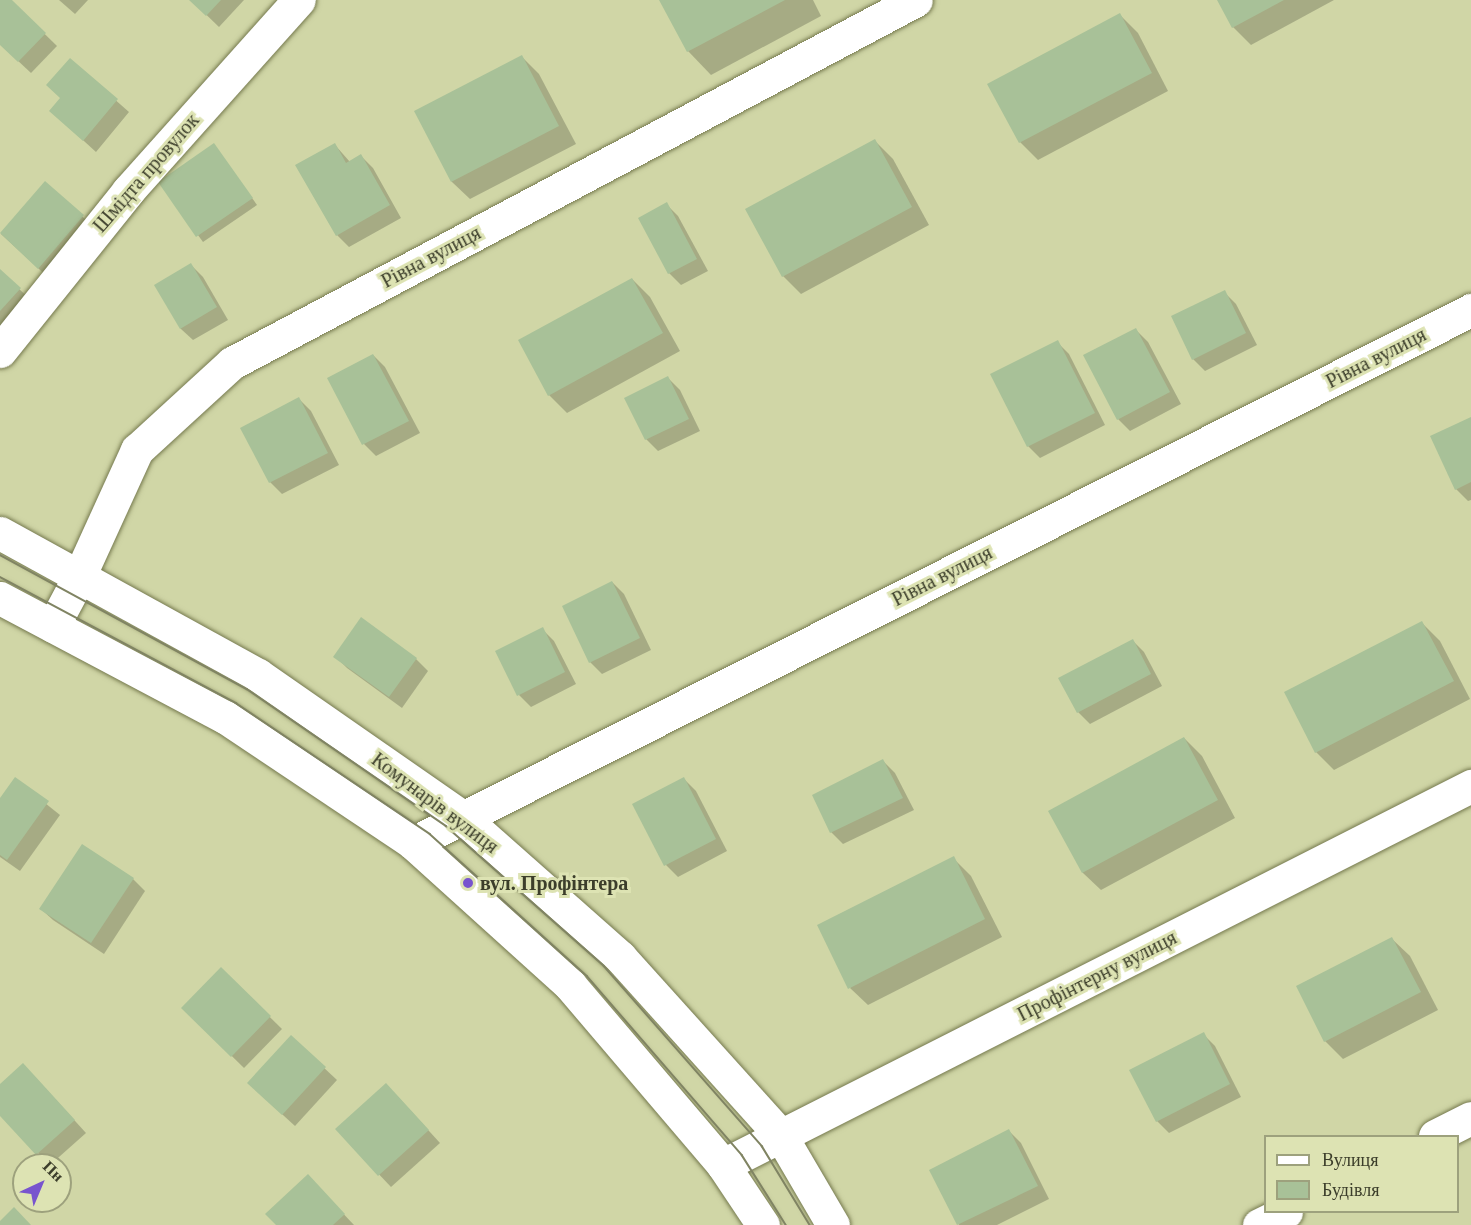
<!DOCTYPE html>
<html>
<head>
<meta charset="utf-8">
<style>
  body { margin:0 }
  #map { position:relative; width:1471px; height:1225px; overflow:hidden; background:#d0d6a6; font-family:Georgia,serif }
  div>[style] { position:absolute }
  .shadow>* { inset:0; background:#0003 }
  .building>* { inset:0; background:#a8c198 }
  .roads { filter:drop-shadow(0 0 2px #75794e) drop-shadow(0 0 2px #75794e) }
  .minor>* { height:33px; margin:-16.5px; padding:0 16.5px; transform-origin:16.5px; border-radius:16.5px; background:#fff }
  .tram>* { height:1.5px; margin:-0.75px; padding:0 0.75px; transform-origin:0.75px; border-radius:0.75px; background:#808463 }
  .dots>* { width:16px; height:16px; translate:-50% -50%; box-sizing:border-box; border:3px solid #dde3b3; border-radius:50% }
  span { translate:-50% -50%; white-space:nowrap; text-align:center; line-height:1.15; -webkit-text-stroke:6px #dde3b3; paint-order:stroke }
  .street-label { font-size:20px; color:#3c3e2b }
  .poi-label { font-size:20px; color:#3c3e2b; font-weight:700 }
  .left { translate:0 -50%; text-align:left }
  .legend { position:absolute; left:1264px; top:1135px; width:195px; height:78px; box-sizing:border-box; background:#dde3b3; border:2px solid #9da17d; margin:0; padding:8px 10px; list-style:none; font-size:18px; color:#3c3e2b }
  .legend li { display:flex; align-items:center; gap:12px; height:30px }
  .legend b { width:30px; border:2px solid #9da17d }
  .north { position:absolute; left:12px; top:1153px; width:60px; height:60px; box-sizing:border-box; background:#dde3b3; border:2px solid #9da17d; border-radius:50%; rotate:44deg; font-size:16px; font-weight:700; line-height:24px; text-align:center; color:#3c3e2b }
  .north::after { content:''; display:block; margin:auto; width:21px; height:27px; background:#7854ce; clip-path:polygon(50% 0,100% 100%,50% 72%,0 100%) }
</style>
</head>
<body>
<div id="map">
  <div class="shadow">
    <div style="clip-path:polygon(0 0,10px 0,57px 46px,31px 73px,0 44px)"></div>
    <div style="clip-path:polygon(59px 0,88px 0,75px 14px)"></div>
    <div style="clip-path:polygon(191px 0,244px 0,219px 27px)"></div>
    <div style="clip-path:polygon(660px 0,813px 0,821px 16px,711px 75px,688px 51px)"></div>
    <div style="clip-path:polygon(1219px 0,1334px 0,1251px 45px,1233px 27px)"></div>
    <div style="clip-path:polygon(1120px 15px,1138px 33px,1168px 91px,1038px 160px,1020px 142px,989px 84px)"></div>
    <div style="clip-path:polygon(522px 57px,539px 74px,576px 144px,470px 199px,452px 182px,416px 112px)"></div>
    <div style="clip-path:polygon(70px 60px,129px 112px,96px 152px,51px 111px,62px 99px)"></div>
    <div style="clip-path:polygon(875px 141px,893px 159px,929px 225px,801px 294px,783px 276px)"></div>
    <div style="clip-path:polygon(214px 145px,257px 205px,203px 242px,160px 183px)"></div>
    <div style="clip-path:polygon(335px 145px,350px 162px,361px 156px,373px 168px,401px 218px,349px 247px,337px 235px)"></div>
    <div style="clip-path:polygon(45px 183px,95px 228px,51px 280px,1px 234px)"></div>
    <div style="clip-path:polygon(666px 204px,678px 216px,708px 271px,681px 285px,669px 273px,640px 219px)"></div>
    <div style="clip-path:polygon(191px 265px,203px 277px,228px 320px,193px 340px,181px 329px,156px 286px)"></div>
    <div style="clip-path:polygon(0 271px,32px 301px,0 336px)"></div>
    <div style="clip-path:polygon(632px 279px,650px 297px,680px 351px,567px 413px,549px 395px)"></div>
    <div style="clip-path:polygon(1224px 292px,1236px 304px,1257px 345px,1205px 371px,1193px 359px)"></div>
    <div style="clip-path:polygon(1136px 330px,1148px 342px,1181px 404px,1130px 431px,1118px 419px)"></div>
    <div style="clip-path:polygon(1057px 342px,1069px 354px,1105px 425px,1040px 458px,1028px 446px)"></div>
    <div style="clip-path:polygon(373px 355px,385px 367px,420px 433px,376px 456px,364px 444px,329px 378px)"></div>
    <div style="clip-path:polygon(668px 378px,680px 390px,700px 431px,658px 451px,646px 439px)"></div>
    <div style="clip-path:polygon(299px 399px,311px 411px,339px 465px,282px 494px,270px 482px)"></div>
    <div style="clip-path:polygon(1471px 419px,1471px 500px,1468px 501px,1456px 489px)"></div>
    <div style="clip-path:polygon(612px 582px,624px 594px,651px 650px,602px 674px,590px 662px)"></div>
    <div style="clip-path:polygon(361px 619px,416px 659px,428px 671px,402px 708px,347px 668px,335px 656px)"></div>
    <div style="clip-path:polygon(1422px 623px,1440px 641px,1470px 699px,1334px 770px,1316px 752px)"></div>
    <div style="clip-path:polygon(542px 629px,554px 641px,576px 684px,531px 707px,519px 695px)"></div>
    <div style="clip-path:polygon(1132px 640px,1144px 652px,1162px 686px,1090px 724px,1078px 712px)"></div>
    <div style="clip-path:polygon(1184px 738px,1202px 756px,1235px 818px,1101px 890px,1083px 873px,1050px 811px)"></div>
    <div style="clip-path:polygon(883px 761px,895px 773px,914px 810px,843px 844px,831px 832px,814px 795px)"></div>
    <div style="clip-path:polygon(15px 779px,60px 815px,20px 871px,0 857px,0 800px)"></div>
    <div style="clip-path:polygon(684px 779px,696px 791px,727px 851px,678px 877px,666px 865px)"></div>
    <div style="clip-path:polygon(953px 858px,971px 876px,1002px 937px,868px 1005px,850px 988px)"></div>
    <div style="clip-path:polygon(133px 879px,145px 891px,104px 954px,53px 920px,41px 909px)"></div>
    <div style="clip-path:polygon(1392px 939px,1410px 956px,1438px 1010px,1343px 1059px,1325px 1041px)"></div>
    <div style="clip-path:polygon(221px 969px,282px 1029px,244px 1068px,183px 1008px)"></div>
    <div style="clip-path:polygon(1203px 1034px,1215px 1046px,1241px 1097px,1169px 1133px,1157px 1121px)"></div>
    <div style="clip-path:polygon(291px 1037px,337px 1080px,295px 1126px,261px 1095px)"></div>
    <div style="clip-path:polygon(35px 1077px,86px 1133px,50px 1165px,0 1113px,0 1086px)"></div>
    <div style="clip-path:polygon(398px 1097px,440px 1143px,391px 1187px,337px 1130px)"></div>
    <div style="clip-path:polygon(1009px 1131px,1021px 1143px,1049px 1199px,997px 1225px,959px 1225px,931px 1171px)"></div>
    <div style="clip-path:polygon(319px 1188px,354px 1225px,278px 1225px)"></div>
  </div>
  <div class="building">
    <div style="clip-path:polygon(0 0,12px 0,46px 33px,18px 62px,0 45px)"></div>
    <div style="clip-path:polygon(189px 0,221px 0,206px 16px)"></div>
    <div style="clip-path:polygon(659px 0,785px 0,687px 52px)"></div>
    <div style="clip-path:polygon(1217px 0,1284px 0,1232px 28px)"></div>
    <div style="clip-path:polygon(1120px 13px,1152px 73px,1019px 143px,987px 84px)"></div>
    <div style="clip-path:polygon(522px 55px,559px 126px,451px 182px,414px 111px)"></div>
    <div style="clip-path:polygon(70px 58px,118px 99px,83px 141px,49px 111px,60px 98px,46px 85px)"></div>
    <div style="clip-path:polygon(875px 139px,912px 207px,782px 277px,745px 209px)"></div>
    <div style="clip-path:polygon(214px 143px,253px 198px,196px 237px,158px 182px)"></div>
    <div style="clip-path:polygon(335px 143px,346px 163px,361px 154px,390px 205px,336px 236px,295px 165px)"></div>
    <div style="clip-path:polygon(45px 181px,84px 215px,38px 269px,0 233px)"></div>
    <div style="clip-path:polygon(667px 202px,697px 259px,668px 274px,638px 218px)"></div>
    <div style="clip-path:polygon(191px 263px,217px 307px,180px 329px,154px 285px)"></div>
    <div style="clip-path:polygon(0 269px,21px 288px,0 311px)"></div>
    <div style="clip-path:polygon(632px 278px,663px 333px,548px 396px,518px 340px)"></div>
    <div style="clip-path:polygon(1225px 290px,1246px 333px,1192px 360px,1171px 316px)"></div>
    <div style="clip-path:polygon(1136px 328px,1170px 392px,1117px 420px,1083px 355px)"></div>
    <div style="clip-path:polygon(1058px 340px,1095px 413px,1027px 447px,990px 374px)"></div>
    <div style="clip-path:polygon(373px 354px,409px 421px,362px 445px,327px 378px)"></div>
    <div style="clip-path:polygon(668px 376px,689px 419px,645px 440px,624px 398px)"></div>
    <div style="clip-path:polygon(299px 397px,328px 453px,269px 483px,240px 428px)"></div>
    <div style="clip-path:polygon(1471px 417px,1471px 482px,1455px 490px,1430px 436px)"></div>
    <div style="clip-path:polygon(612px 581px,640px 638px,589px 663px,562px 606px)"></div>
    <div style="clip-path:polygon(361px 617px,417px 658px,389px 697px,333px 657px)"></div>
    <div style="clip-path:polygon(1422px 621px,1454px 681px,1315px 753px,1284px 692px)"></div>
    <div style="clip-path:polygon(543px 627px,565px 672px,517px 696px,495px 651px)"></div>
    <div style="clip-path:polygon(1133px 639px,1151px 674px,1077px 713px,1058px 678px)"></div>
    <div style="clip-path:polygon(1184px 737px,1218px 800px,1082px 873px,1048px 811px)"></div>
    <div style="clip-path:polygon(883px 759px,903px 798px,830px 833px,812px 795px)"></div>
    <div style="clip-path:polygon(15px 777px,49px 801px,7px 860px,0 855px,0 798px)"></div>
    <div style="clip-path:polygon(684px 777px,716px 839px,664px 866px,632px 804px)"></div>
    <div style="clip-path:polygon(82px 844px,134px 878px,91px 943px,39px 909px)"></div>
    <div style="clip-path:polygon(954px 856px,985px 919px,848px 989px,817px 925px)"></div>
    <div style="clip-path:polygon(1392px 937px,1421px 992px,1324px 1042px,1296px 986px)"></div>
    <div style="clip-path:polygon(221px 967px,271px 1016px,231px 1057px,181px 1008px)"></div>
    <div style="clip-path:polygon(1204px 1032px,1230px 1084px,1156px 1122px,1129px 1070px)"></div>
    <div style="clip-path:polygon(291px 1035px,326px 1067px,282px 1115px,247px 1083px)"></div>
    <div style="clip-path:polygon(23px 1063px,75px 1120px,36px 1155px,0 1116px,0 1084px)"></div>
    <div style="clip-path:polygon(386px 1083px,429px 1130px,378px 1176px,335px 1129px)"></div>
    <div style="clip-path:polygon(1009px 1129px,1038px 1186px,957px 1225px,929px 1170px)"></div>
    <div style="clip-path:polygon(308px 1174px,345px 1214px,333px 1225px,276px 1225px,265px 1214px)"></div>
    <div style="clip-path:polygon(14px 1207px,31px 1225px,0 1225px,0 1221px)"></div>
  </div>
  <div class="roads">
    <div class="minor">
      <div style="left:0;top:351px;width:205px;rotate:-51.3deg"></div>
      <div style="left:128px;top:191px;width:256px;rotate:-48.2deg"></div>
      <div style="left:0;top:533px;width:294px;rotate:28.8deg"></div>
      <div style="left:258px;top:675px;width:249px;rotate:34.8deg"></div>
      <div style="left:462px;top:817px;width:211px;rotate:41.5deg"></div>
      <div style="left:620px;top:957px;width:241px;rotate:48deg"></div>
      <div style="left:781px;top:1136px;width:103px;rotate:59.7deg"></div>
      <div style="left:0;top:598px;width:255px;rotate:27.9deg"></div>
      <div style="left:225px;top:717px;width:226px;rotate:33.8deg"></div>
      <div style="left:413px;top:843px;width:212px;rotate:42.1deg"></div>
      <div style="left:570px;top:985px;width:236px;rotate:49.6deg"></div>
      <div style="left:723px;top:1165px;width:72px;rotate:56.3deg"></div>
      <div style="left:53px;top:626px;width:55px;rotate:-62deg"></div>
      <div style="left:79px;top:577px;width:140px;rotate:-65.5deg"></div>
      <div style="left:137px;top:450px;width:129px;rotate:-42.5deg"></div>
      <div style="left:232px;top:363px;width:774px;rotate:-27.95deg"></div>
      <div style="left:413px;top:843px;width:1185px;rotate:-26.74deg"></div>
      <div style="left:1435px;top:1136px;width:40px;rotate:-26.6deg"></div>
      <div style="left:723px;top:1165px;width:839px;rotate:-26.87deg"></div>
      <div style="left:1259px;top:1225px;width:30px;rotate:-26deg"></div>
    </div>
  </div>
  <div class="tram">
    <div style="left:0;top:555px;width:281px;rotate:28.5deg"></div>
    <div style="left:247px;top:689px;width:242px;rotate:34.5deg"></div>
    <div style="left:446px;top:826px;width:211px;rotate:41.5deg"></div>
    <div style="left:604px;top:966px;width:240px;rotate:48.7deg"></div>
    <div style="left:762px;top:1146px;width:92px;rotate:58.7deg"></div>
    <div style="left:0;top:577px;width:268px;rotate:28.1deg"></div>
    <div style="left:236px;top:703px;width:234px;rotate:34deg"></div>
    <div style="left:430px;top:834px;width:212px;rotate:42.1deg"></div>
    <div style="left:587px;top:976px;width:237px;rotate:49.1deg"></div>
    <div style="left:742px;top:1155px;width:83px;rotate:57.8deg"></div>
  </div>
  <div class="dots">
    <div style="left:468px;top:883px;background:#7854ce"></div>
  </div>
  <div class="street-label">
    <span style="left:146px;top:173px;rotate:-49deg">Шмідта провулок</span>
    <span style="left:431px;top:257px;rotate:-28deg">Рівна вулиця</span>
    <span style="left:1376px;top:358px;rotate:-27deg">Рівна вулиця</span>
    <span style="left:942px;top:576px;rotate:-27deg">Рівна вулиця</span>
    <span style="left:435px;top:803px;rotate:37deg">Комунарів вулиця</span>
    <span style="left:1097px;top:976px;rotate:-27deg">Профінтерну вулиця</span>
  </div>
  <div class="poi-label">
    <span class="left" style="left:480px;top:883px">вул. Профінтера</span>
  </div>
  <ul class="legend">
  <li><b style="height:8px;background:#fff"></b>Вулиця</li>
  <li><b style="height:16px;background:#a8c198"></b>Будівля</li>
  </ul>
  <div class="north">Пн</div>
</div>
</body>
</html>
